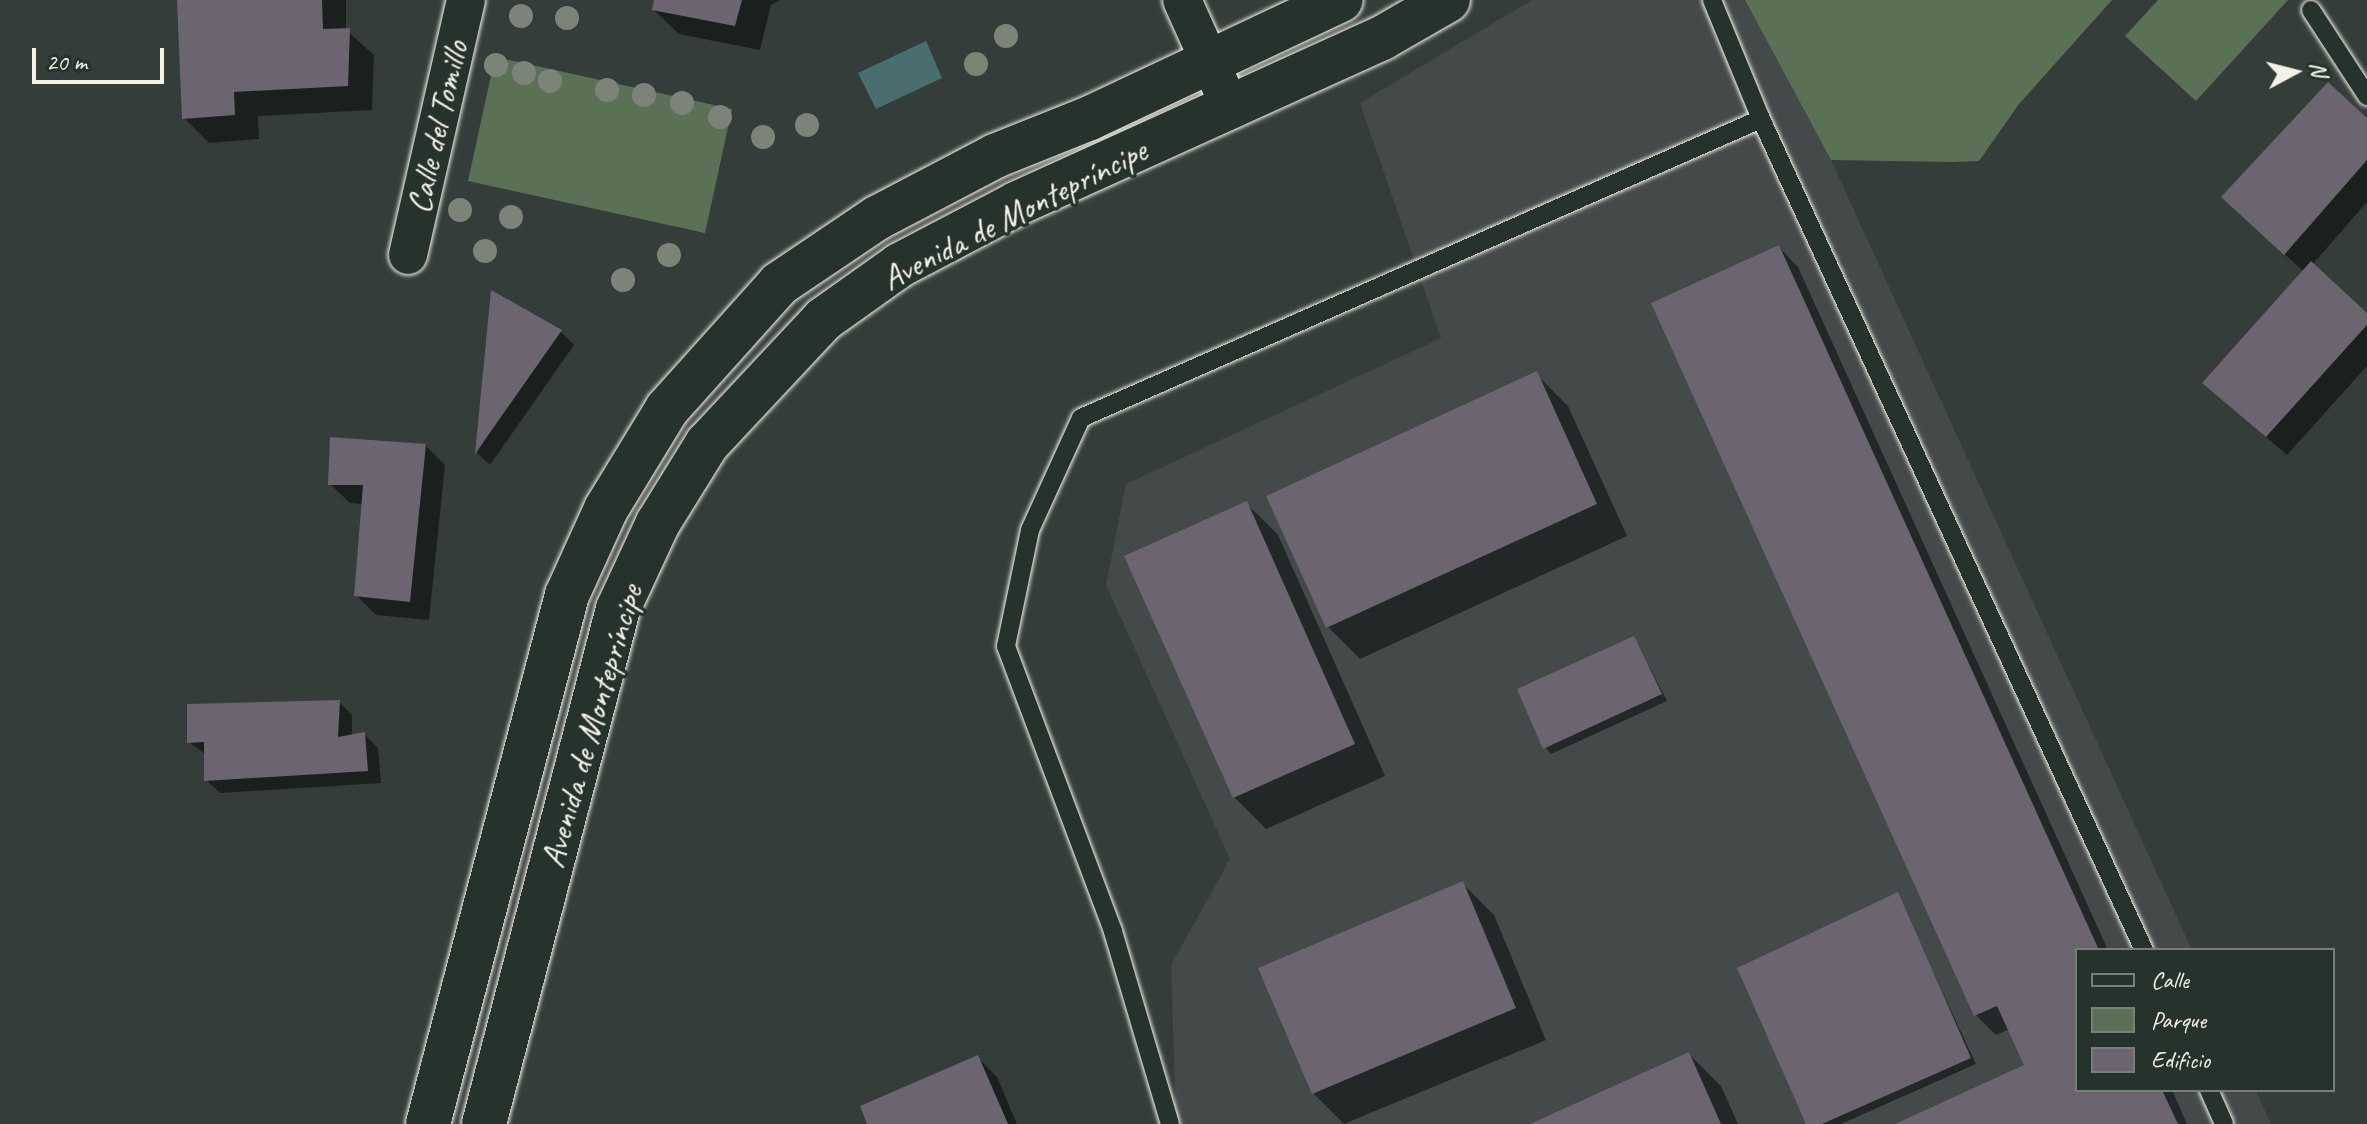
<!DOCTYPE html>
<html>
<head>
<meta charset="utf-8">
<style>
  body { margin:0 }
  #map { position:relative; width:2367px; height:1124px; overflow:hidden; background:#343d3a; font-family:Caveat,sans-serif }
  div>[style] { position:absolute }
  .built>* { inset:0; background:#44494a }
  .green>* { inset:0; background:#5a7156 }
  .water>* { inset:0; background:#4a6d70 }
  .shadow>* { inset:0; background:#0007 }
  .building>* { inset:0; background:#6b656f }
  .roads { filter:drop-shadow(0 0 2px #f4f1e8) drop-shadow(0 0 2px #f4f1e8) }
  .lane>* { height:18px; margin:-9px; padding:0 9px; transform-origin:9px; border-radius:9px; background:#26332d }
  .street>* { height:38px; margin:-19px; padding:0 19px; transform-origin:19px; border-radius:19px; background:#26332d }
  .secondary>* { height:44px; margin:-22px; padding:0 22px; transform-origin:22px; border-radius:22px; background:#26332d }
  .trees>* { width:24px; height:24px; margin:-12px; border-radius:50%; background:#7c847a }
  span { translate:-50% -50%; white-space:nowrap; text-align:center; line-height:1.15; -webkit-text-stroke:7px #26332d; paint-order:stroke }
  .street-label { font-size:34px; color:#f4f1e8 }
  .legend { position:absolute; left:2075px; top:948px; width:260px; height:144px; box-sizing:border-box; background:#26332d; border:2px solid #787f78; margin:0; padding:10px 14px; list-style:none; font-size:24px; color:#f4f1e8 }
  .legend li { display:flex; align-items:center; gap:16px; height:40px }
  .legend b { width:40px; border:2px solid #787f78 }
  .north { position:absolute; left:2255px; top:32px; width:80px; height:80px; -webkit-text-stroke:6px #26332d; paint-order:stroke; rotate:83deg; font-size:22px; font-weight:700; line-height:32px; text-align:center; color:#f4f1e8 }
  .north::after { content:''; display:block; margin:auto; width:28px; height:36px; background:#f4f1e8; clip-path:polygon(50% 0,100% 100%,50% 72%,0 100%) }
  .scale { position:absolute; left:32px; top:48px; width:132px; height:36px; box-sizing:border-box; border:4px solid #f4f1e8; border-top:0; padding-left:10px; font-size:24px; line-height:28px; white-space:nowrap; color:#f4f1e8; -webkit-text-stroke:6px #26332d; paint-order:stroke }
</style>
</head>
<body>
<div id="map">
  <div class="built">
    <div style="clip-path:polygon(1532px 0,1745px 0,1831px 160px,2192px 950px,2077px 950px,2077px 1090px,2256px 1090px,2271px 1124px,1176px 1124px,1171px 965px,1230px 859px,1106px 585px,1126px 484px,1441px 338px,1360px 103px)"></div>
  </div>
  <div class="green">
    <div style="clip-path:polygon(1745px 0,2112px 0,2019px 104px,1979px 161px,1954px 162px,1831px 160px)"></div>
    <div style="clip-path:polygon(2158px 0,2288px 0,2196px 101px,2125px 36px)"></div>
    <div style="clip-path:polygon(495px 57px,732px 109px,705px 233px,468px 181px)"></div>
  </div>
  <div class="water">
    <div style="clip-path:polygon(926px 41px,942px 78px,876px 109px,858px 73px)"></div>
  </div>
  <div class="shadow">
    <div style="clip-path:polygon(179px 0,346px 0,346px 30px,374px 55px,372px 110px,258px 116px,259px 139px,209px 143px,184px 118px)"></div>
    <div style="clip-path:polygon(656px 0,780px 0,771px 5px,760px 50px,679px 34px,654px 10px)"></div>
    <div style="clip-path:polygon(2367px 121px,2367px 202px,2312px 265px,2367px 316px,2367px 366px,2287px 455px,2204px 383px,2304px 272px,2243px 216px)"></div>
    <div style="clip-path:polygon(1779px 247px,1798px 267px,2108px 950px,2077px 950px,2077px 1090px,2172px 1090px,2187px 1124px,1900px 1124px,2027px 1066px,2010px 1029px,1996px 1035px,1976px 1015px,1654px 304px)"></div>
    <div style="clip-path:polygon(493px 293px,561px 332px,574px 345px,490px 465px,477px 453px)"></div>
    <div style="clip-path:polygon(1536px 374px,1568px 406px,1627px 536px,1360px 659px,1328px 627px)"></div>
    <div style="clip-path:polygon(426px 446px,445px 465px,429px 620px,376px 615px,356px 595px,363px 504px,350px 503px,330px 484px)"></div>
    <div style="clip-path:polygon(1246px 503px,1278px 535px,1385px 776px,1266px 829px,1234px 797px)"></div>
    <div style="clip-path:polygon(1634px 638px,1667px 701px,1551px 754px,1545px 747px)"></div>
    <div style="clip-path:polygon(339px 702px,352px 715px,352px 737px,364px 734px,378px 748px,381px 783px,220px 793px,206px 780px,206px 755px,189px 742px)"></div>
    <div style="clip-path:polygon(1462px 883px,1494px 915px,1546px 1040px,1344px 1124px,1313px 1093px)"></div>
    <div style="clip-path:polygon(1897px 895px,1976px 1064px,1841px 1124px,1808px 1124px)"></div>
    <div style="clip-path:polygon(1689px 1054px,1721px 1086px,1738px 1124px,1535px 1124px)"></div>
    <div style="clip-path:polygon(978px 1058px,997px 1077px,1017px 1124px,870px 1124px)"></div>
  </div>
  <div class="building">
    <div style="clip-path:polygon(177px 0,322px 0,323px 29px,350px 28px,348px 86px,234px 92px,235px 115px,182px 119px)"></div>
    <div style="clip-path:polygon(654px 0,742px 0,735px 26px,652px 10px)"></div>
    <div style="clip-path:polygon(2328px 82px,2367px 118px,2367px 160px,2284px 255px,2221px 197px)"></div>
    <div style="clip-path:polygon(1779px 245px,2099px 950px,2077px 950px,2077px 1090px,2162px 1090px,2178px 1124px,1895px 1124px,2024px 1065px,1997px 1006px,1974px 1016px,1651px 303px)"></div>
    <div style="clip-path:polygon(2311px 261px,2367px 313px,2367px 325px,2266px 437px,2202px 383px)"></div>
    <div style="clip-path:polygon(491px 290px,562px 330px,475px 454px)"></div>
    <div style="clip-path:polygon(1537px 371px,1597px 504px,1326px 628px,1266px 496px)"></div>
    <div style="clip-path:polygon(330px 437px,426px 444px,410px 602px,354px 596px,363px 485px,328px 485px)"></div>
    <div style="clip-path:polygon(1247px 501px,1355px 744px,1233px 798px,1124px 556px)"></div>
    <div style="clip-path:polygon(1634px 636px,1662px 694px,1543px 749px,1517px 689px)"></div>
    <div style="clip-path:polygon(340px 700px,338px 737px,365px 732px,368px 771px,204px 781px,204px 742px,187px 743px,187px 704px)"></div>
    <div style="clip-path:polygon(1463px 881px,1516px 1008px,1312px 1094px,1258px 968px)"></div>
    <div style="clip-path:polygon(1898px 892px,1971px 1058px,1822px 1124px,1806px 1124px,1737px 968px)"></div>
    <div style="clip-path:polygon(1689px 1052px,1721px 1124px,1530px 1124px)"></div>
    <div style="clip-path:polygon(978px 1055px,1008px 1124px,867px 1124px,860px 1106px)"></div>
  </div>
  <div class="roads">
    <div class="lane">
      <div style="left:2311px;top:10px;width:103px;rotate:56.9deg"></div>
      <div style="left:1761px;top:119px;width:915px;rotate:65.26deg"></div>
      <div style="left:2209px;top:1090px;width:37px;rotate:66deg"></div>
      <div style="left:1170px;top:1124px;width:201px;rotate:-106.5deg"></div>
      <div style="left:1113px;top:931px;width:304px;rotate:-110.6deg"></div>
      <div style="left:1006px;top:646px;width:118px;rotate:-78.3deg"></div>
      <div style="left:1030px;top:530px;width:123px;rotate:-65.5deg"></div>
      <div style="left:1081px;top:418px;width:743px;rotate:-23.74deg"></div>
      <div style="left:1761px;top:119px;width:129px;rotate:-112.4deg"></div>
    </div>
    <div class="street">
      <div style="left:1182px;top:0;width:120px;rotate:65.8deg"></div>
      <div style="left:408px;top:255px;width:262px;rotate:-77.2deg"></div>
    </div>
    <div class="secondary">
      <div style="left:428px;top:1124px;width:547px;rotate:-75.28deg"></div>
      <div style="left:567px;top:595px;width:94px;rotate:-65.6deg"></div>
      <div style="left:606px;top:509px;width:117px;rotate:-58.6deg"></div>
      <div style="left:667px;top:409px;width:168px;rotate:-48.1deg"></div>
      <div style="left:779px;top:284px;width:118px;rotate:-34deg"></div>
      <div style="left:877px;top:218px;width:133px;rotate:-27.7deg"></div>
      <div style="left:995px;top:156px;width:102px;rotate:-21.8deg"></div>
      <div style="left:1090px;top:118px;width:277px;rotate:-25.2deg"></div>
      <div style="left:484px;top:1124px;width:532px;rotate:-75.42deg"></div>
      <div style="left:618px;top:609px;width:95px;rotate:-65.1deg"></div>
      <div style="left:658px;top:523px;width:93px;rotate:-58.2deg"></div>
      <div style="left:707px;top:444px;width:171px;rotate:-46.9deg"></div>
      <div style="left:824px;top:319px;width:93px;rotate:-35.4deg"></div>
      <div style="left:900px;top:265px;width:131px;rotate:-27.7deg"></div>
      <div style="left:1016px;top:204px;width:402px;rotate:-24.4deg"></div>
      <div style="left:1382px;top:38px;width:76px;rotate:-29.9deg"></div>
    </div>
  </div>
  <div class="trees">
    <div style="left:521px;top:16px"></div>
    <div style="left:567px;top:18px"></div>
    <div style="left:1006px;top:36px"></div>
    <div style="left:976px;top:64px"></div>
    <div style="left:496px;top:65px"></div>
    <div style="left:524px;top:73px"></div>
    <div style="left:550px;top:81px"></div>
    <div style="left:607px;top:90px"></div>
    <div style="left:644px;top:95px"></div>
    <div style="left:682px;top:103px"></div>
    <div style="left:720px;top:117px"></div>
    <div style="left:807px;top:125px"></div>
    <div style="left:763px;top:137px"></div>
    <div style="left:460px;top:210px"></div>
    <div style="left:511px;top:217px"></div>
    <div style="left:485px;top:251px"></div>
    <div style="left:669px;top:255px"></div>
    <div style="left:623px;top:280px"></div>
  </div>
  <div class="street-label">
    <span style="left:437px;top:127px;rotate:-77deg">Calle del Tomillo</span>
    <span style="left:1014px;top:214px;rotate:-27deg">Avenida de Montepríncipe</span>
    <span style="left:591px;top:726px;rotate:-74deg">Avenida de Montepríncipe</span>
  </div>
  <ul class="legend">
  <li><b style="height:10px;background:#26332d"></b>Calle</li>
  <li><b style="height:22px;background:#5a7156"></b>Parque</li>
  <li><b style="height:22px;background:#6b656f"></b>Edificio</li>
  </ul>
  <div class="north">N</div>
  <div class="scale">20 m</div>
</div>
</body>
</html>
